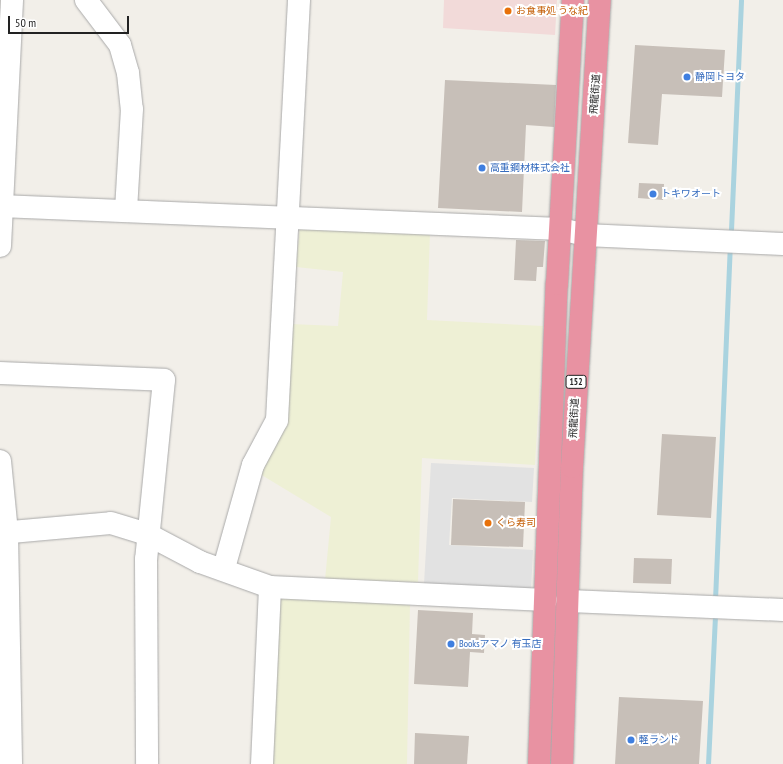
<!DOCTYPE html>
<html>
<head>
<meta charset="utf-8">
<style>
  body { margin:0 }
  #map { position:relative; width:783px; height:764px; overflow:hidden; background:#f2efe9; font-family:"PT Sans Narrow","Noto Sans JP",sans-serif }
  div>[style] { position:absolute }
  .commercial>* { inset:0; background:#f2dad9 }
  .farmland>* { inset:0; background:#eef0d5 }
  .parking>* { inset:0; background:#e2e2e2 }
  .stream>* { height:5px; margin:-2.5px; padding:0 2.5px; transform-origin:2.5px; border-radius:2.5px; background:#aad3df }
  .building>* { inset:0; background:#c7bfb8 }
  .roads { filter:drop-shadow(0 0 1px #a9a9a9) drop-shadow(0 0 1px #a9a9a9) }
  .minor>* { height:22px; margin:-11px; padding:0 11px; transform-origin:11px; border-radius:11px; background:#fff }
  .highway>* { height:22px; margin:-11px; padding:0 11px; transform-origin:11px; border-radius:11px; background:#e892a2 }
  .dots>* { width:11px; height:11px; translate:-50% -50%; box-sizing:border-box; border:2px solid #fff; border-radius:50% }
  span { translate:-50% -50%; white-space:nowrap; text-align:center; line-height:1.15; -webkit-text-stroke:4px #fff; paint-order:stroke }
  .shield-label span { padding:1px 3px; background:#fff; border:1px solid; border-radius:3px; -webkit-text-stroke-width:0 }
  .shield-label { font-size:9px; color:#222; font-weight:700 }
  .food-label { font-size:10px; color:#c56008 }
  .left { translate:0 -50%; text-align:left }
  .shop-label { font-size:10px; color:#366cbe }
  .street-label { font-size:10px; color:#222 }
  .scale { position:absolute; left:8px; top:16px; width:121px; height:18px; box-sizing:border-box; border:2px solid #222; border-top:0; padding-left:5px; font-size:12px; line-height:14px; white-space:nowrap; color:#222; -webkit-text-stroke:3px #fff; paint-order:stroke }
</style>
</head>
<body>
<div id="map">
  <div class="commercial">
    <div style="clip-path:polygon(444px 0,557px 0,555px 35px,443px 28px)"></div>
  </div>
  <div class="farmland">
    <div style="clip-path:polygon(300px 226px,430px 232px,427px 320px,543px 326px,535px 465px,422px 458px,418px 582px,325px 580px,331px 517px,260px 474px,277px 444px,290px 324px,338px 326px,343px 272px,296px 267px)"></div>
    <div style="clip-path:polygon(277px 596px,410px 602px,407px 764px,270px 764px)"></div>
  </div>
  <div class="parking">
    <div style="clip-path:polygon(431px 463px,534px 468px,532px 502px,452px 498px,449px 545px,533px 550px,531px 590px,424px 584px)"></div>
  </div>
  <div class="stream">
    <div style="left:731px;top:230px;width:230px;rotate:-87.5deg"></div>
    <div style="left:715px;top:600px;width:351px;rotate:-87.6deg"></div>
    <div style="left:708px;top:764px;width:150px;rotate:-87.3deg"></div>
  </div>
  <div class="building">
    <div style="clip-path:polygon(635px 45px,725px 50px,722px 97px,662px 94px,658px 145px,628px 143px)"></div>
    <div style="clip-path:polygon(445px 80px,556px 85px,554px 127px,526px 125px,522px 212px,438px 208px)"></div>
    <div style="clip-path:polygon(639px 183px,664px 184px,663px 200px,638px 198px)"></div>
    <div style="clip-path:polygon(516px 240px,545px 241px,543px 267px,537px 267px,536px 281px,514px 280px)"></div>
    <div style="clip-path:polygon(662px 434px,716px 437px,711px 518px,657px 515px)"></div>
    <div style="clip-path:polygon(453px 499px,525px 502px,523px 547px,451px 545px)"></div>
    <div style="clip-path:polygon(634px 558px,672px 559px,671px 584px,633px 583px)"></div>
    <div style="clip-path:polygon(418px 610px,473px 613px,472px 634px,485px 635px,484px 653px,470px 652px,468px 687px,414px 684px)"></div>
    <div style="clip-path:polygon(619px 697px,703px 701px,699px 764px,615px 764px)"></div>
    <div style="clip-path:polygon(415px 733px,469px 736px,467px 764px,414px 764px)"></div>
  </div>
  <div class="roads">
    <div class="minor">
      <div style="left:86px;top:0;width:56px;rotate:52.9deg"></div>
      <div style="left:120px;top:45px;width:29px;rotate:74deg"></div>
      <div style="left:128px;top:73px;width:36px;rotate:84deg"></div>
      <div style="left:132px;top:109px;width:101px;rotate:93.4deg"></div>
      <div style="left:0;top:206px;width:561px;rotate:2.35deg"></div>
      <div style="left:561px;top:229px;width:25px;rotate:14deg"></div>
      <div style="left:585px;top:235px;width:198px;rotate:2.6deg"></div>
      <div style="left:0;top:246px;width:246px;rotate:-87.2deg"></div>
      <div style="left:0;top:373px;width:164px;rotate:2.4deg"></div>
      <div style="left:164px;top:380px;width:180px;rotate:95.7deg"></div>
      <div style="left:146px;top:559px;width:205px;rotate:89.7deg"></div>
      <div style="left:0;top:461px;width:72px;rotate:84.4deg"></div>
      <div style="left:7px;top:533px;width:231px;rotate:89deg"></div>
      <div style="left:0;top:533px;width:111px;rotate:-5.1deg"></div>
      <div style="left:111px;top:523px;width:38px;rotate:17deg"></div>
      <div style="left:147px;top:534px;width:60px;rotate:27.8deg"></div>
      <div style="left:200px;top:562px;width:74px;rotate:19.7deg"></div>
      <div style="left:270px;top:587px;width:276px;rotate:2.7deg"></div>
      <div style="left:224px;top:568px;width:107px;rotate:-74.3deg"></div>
      <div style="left:253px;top:465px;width:51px;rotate:-61.9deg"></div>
      <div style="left:277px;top:420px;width:421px;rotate:-87deg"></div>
      <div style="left:569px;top:601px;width:214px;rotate:2.4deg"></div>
      <div style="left:262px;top:764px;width:177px;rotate:-87.4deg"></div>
    </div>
    <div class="highway">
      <div style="left:539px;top:764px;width:480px;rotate:-87.9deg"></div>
      <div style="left:557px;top:284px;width:284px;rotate:-86.8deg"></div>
      <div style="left:562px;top:764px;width:297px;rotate:-88.1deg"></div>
      <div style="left:572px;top:467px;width:468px;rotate:-86.6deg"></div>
    </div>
  </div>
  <div class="dots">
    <div style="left:508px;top:11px;background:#e8710a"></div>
    <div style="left:687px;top:77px;background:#3f7fe0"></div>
    <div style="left:482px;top:168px;background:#3f7fe0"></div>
    <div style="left:653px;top:194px;background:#3f7fe0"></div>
    <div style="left:488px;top:523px;background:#e8710a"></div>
    <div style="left:451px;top:644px;background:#3f7fe0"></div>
    <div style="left:631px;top:740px;background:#3f7fe0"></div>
  </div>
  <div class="shield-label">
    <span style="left:576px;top:382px">152</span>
  </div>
  <div class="food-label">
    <span class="left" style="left:516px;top:11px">お食事処 うな紀</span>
    <span class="left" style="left:496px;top:523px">くら寿司</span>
  </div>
  <div class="shop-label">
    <span class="left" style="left:695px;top:77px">静岡トヨタ</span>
    <span class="left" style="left:490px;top:168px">高重鋼材株式会社</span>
    <span class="left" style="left:661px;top:194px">トキワオート</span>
    <span class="left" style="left:459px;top:644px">Booksアマノ 有玉店</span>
    <span class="left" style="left:639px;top:740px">軽ランド</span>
  </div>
  <div class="street-label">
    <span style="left:595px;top:94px;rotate:-86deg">飛龍街道</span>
    <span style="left:574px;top:418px;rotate:-87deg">飛龍街道</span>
  </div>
  <div class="scale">50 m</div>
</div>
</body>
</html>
